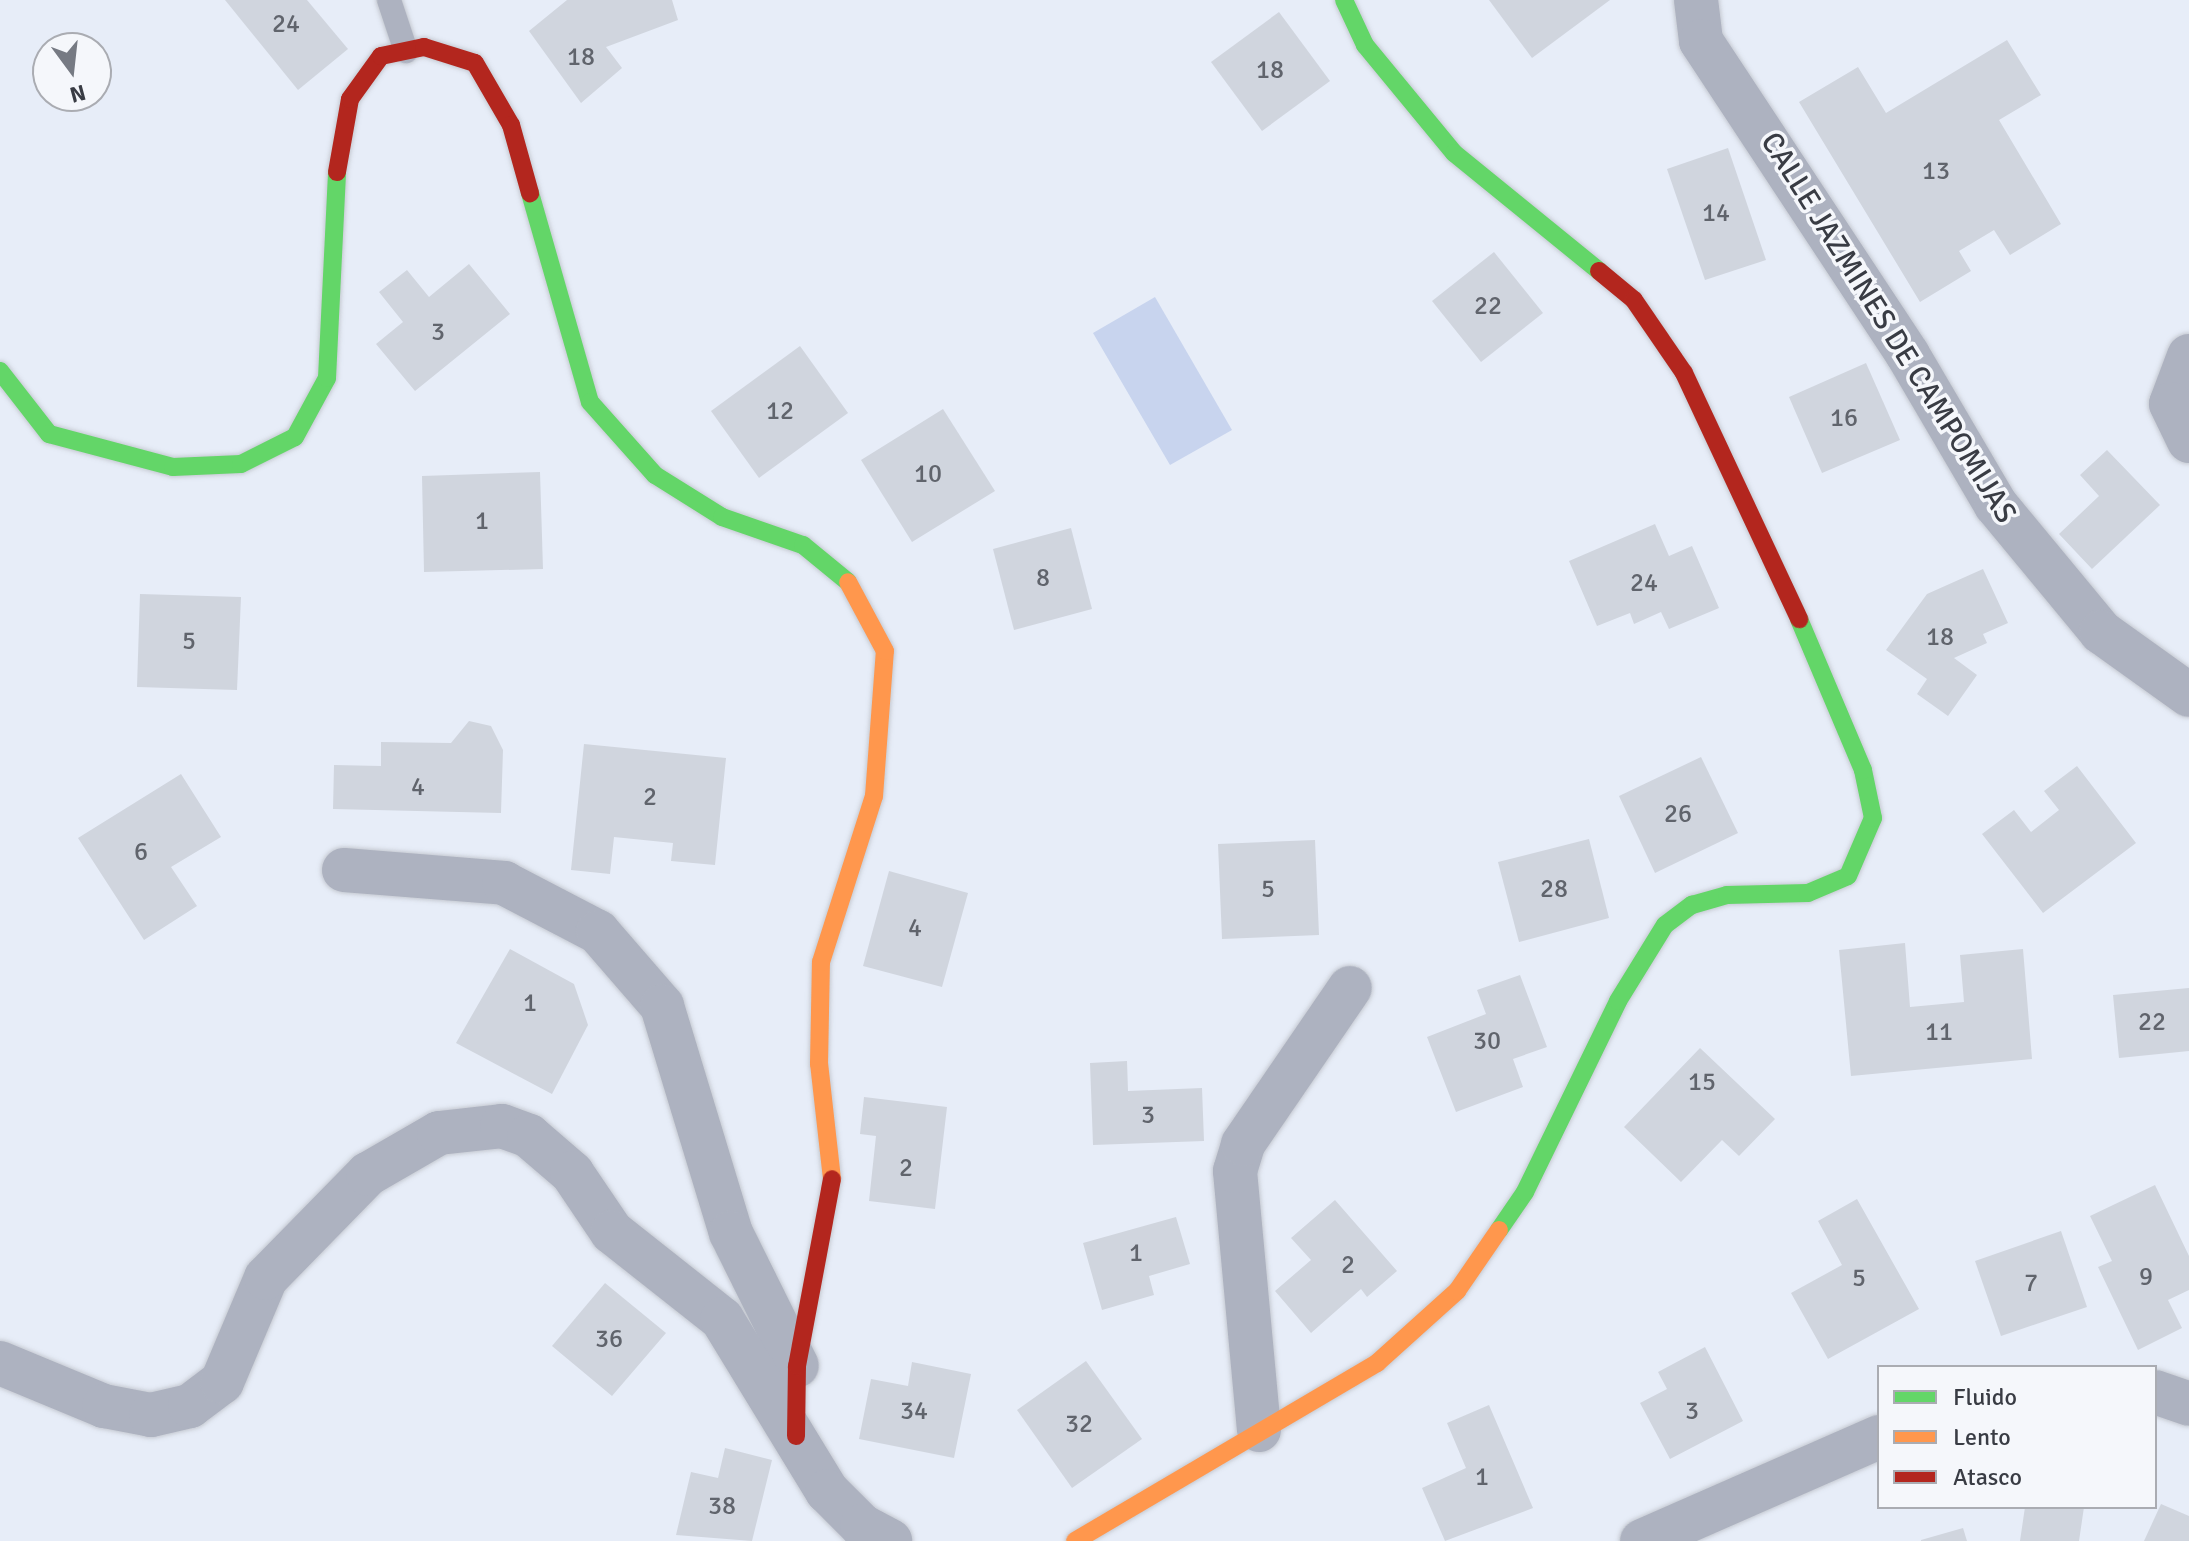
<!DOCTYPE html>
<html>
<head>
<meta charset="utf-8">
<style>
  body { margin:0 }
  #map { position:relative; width:2189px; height:1541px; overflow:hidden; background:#e7edf8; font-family:Signika,sans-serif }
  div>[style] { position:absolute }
  .green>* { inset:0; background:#c8d4ee }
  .building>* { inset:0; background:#d0d5de }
  .roads { filter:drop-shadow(0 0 2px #c6cad2) drop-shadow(0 0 2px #c6cad2) }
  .lane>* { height:24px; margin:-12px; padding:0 12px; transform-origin:12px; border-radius:12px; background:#adb2c0 }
  .street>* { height:44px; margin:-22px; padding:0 22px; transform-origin:22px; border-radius:22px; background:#adb2c0 }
  .fast>* { height:18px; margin:-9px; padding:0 9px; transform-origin:9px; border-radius:9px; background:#63d668 }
  .slow>* { height:18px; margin:-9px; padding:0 9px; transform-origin:9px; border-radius:9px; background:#ff974d }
  .jam>* { height:18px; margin:-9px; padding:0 9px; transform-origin:9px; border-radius:9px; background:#b3261e }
  span { translate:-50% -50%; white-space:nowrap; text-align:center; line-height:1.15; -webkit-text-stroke:7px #f5f7fb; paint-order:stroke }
  .number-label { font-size:26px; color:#60646c }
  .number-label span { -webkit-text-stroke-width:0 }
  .street-label { font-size:30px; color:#393c44 }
  .legend { position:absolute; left:1877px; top:1365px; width:280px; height:144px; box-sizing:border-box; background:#f5f7fb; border:2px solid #aaacb2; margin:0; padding:10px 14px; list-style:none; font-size:24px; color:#393c44 }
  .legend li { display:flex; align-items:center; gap:16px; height:40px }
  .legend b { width:40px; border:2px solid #aaacb2 }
  .north { position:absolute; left:32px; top:32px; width:80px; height:80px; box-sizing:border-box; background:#f5f7fb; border:2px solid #aaacb2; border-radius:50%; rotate:165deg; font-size:22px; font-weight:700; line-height:32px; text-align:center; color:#393c44 }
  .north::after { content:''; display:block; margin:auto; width:28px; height:36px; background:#767a83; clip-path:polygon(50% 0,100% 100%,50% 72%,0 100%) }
</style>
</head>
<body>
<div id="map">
  <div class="green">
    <div style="clip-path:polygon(1155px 297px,1232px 430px,1170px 465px,1093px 333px)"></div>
  </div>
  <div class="building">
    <div style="clip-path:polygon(225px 0,307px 0,348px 49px,298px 90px)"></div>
    <div style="clip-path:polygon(567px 0,672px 0,678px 20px,606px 47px,622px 68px,581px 103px,529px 31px)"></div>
    <div style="clip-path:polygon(1489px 0,1610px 0,1532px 58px)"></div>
    <div style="clip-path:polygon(1279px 12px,1330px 81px,1262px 131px,1211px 62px)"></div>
    <div style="clip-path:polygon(2007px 40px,2041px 95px,1999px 120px,2061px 224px,2010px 255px,1994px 230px,1959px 251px,1971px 271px,1920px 302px,1799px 102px,1858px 67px,1886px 113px)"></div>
    <div style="clip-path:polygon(1728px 148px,1766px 260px,1705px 280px,1667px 169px)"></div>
    <div style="clip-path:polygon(1494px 252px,1543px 313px,1481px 362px,1432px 301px)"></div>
    <div style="clip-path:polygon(469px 264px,510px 314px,415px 391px,376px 344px,403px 322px,379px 292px,407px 270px,429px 297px)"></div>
    <div style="clip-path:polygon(800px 346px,848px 413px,759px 478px,711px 411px)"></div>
    <div style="clip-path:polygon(1866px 363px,1900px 440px,1822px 473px,1789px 397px)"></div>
    <div style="clip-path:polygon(943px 409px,995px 491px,912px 542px,861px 460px)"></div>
    <div style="clip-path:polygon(2107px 450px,2160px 505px,2092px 569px,2059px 534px,2099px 496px,2080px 475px)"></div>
    <div style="clip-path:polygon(540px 472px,543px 569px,424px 572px,422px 476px)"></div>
    <div style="clip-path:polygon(1655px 524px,1669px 556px,1692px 546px,1719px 608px,1669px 629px,1661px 612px,1634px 624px,1630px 613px,1597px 626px,1569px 561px)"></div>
    <div style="clip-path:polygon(1071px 528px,1092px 609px,1014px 630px,993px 549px)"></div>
    <div style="clip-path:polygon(1983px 569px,2008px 623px,1983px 634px,1987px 643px,1954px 658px,1977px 675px,1948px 716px,1917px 694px,1927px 679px,1886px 650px,1927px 594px)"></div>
    <div style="clip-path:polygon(140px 594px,241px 597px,237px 690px,137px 687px)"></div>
    <div style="clip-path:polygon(469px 721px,491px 726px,503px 750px,501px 813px,333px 809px,334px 765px,381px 766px,381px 742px,451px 743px)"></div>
    <div style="clip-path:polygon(584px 744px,726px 758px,715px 865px,671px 861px,673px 843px,614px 837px,610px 874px,571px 870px)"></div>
    <div style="clip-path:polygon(1701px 757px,1738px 833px,1655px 873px,1619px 796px)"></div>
    <div style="clip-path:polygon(2077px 766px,2136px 843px,2043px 913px,1982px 834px,2014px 810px,2031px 832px,2059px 810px,2044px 791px)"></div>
    <div style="clip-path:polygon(181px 774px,221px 837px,171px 867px,197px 906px,144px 940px,78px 838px)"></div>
    <div style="clip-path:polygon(1589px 839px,1609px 918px,1519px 942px,1498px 862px)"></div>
    <div style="clip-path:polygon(1315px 840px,1319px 935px,1222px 939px,1218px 844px)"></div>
    <div style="clip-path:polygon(889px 871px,968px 893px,942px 987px,863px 966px)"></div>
    <div style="clip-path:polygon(1905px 943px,1910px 1007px,1964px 1002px,1960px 955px,2023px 949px,2032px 1059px,1851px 1076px,1839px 950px)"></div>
    <div style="clip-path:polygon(510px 949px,574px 984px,588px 1025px,552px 1094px,456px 1043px)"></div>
    <div style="clip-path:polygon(1520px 975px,1547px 1047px,1513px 1059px,1523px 1087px,1456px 1112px,1427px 1037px,1486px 1014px,1477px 990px)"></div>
    <div style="clip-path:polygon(2189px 988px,2189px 1051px,2119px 1058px,2113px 995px)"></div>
    <div style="clip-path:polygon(1700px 1048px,1775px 1119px,1739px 1156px,1722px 1140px,1681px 1182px,1624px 1127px)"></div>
    <div style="clip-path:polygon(1127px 1061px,1128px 1091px,1202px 1088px,1204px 1141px,1093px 1145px,1090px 1063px)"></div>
    <div style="clip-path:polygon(864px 1097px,947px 1107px,935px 1209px,869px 1201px,876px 1136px,860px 1134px)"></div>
    <div style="clip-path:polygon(2155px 1185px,2189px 1256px,2189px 1290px,2168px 1300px,2182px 1328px,2138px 1350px,2098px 1267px,2112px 1261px,2090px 1216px)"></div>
    <div style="clip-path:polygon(1857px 1199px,1919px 1309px,1828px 1359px,1791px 1293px,1842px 1265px,1818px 1221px)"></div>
    <div style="clip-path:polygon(1335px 1200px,1397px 1271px,1367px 1297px,1361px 1289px,1311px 1333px,1275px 1291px,1311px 1260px,1291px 1238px)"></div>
    <div style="clip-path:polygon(1176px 1217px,1190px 1264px,1149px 1276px,1154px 1295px,1102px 1310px,1083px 1243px)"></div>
    <div style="clip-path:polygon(2061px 1231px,2087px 1307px,2001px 1336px,1975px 1261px)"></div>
    <div style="clip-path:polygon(605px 1283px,666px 1333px,612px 1396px,552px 1346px)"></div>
    <div style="clip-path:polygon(1705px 1347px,1743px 1421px,1670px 1459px,1640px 1403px,1667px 1389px,1658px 1372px)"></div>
    <div style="clip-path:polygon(1086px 1361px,1142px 1439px,1072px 1488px,1017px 1410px)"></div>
    <div style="clip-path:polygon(912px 1362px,971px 1374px,954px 1458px,859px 1439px,871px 1379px,908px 1386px)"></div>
    <div style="clip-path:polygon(1489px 1405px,1533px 1508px,1445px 1541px,1422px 1488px,1466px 1468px,1447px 1423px)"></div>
    <div style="clip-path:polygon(725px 1448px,772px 1460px,752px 1541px,676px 1535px,691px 1472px,718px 1478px)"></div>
    <div style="clip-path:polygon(2161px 1504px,2189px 1516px,2189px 1541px,2144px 1541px)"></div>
    <div style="clip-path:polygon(2025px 1507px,2084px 1507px,2079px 1541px,2020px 1541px)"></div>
    <div style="clip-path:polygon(1963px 1528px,1967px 1541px,1921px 1541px,1921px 1540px)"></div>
  </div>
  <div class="roads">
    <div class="lane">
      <div style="left:389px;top:0;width:54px;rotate:71.6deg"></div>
    </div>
    <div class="street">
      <div style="left:1696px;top:0;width:41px;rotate:83deg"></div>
      <div style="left:1701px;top:41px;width:376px;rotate:56.6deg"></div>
      <div style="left:1908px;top:355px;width:174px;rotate:59.6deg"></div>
      <div style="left:1996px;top:505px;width:165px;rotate:50.4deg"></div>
      <div style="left:2101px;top:632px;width:108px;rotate:35.6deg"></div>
      <div style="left:2189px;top:356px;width:51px;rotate:110.6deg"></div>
      <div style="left:2171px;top:404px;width:41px;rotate:64.1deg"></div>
      <div style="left:344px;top:870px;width:161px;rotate:4.6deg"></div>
      <div style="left:504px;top:883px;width:106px;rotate:27.5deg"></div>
      <div style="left:598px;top:932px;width:98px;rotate:49.1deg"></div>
      <div style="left:662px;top:1006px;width:237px;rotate:73.1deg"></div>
      <div style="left:731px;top:1233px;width:148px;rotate:63.6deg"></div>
      <div style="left:0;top:1363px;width:113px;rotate:22.5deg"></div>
      <div style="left:104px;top:1406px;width:48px;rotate:10.8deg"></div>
      <div style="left:151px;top:1415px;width:40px;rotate:-13deg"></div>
      <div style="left:190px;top:1406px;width:40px;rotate:-37deg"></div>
      <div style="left:222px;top:1382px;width:113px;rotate:-67.1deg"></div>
      <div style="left:266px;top:1278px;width:146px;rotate:-45.6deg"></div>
      <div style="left:368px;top:1174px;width:82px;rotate:-30deg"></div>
      <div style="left:439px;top:1133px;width:63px;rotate:-6.3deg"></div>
      <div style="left:502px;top:1126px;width:29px;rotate:20deg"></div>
      <div style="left:529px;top:1136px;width:57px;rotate:40.7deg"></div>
      <div style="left:572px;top:1173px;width:71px;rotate:55.9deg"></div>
      <div style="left:612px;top:1232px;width:140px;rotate:38.3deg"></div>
      <div style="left:722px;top:1319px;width:202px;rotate:58.6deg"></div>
      <div style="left:827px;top:1491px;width:49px;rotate:45deg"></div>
      <div style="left:862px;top:1526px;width:32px;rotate:28deg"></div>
      <div style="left:2155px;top:1392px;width:36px;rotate:19deg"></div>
      <div style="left:1259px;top:1430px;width:260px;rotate:-95.3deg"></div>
      <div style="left:1235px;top:1171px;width:28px;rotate:-73deg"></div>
      <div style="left:1243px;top:1144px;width:189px;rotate:-55.6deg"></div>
      <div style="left:1642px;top:1541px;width:259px;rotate:-23.7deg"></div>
    </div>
    <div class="fast">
      <div style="left:1344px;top:0;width:50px;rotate:65deg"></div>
      <div style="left:1365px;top:45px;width:140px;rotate:50.5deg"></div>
      <div style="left:1454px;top:153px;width:187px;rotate:39.1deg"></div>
      <div style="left:530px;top:193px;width:217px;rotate:74deg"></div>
      <div style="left:590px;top:402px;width:98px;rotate:48.3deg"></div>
      <div style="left:655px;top:475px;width:79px;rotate:32.1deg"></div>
      <div style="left:722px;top:517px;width:86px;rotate:19.1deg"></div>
      <div style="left:803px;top:545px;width:58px;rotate:39.4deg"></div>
      <div style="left:0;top:371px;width:80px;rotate:52.1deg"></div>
      <div style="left:49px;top:434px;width:128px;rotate:14.9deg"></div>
      <div style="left:173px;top:467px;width:68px;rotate:-2.5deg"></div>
      <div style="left:241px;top:464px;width:60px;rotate:-26.6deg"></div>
      <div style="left:295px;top:437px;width:67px;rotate:-61.5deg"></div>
      <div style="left:327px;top:378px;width:206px;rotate:-87.2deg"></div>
      <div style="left:1499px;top:1230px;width:46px;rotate:-55.6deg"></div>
      <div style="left:1525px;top:1192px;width:212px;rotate:-64deg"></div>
      <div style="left:1618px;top:1001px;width:89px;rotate:-58.3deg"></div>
      <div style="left:1665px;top:925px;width:34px;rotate:-37deg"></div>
      <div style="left:1692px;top:905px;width:36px;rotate:-16deg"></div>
      <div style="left:1727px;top:895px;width:81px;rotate:-1.4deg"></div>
      <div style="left:1808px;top:893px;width:43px;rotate:-23deg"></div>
      <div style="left:1848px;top:876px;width:63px;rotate:-66.7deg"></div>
      <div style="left:1873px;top:818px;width:49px;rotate:-101.8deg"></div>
      <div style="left:1863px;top:770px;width:164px;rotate:-113deg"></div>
    </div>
    <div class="slow">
      <div style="left:832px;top:1179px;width:116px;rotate:-96.4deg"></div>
      <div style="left:819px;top:1064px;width:102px;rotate:-88.9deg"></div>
      <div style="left:821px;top:962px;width:174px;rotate:-72.3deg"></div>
      <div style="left:874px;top:796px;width:145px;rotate:-85.7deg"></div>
      <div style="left:885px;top:651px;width:78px;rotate:-118.2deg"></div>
      <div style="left:1075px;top:1541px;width:351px;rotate:-30.5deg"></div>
      <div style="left:1377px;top:1363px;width:108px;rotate:-42deg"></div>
      <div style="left:1457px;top:1291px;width:74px;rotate:-55.5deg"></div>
    </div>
    <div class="jam">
      <div style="left:337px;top:172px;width:74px;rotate:-79.9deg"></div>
      <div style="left:350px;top:99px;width:53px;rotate:-54.2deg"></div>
      <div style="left:381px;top:56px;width:44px;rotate:-11.8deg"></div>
      <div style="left:424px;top:47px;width:53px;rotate:17.4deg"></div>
      <div style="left:475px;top:63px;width:72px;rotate:59.9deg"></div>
      <div style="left:511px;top:125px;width:71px;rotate:74.4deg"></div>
      <div style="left:1599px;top:271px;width:45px;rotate:39.6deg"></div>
      <div style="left:1634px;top:300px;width:88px;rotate:55.6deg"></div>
      <div style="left:1684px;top:373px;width:272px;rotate:64.9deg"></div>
      <div style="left:796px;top:1436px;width:70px;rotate:-89.2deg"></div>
      <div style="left:797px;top:1366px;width:190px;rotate:-79.4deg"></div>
    </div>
  </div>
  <div class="number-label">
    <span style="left:286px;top:25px">24</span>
    <span style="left:581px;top:58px">18</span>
    <span style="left:1270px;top:71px">18</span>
    <span style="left:1936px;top:172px">13</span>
    <span style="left:1716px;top:214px">14</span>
    <span style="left:1488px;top:307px">22</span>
    <span style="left:438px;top:333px">3</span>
    <span style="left:780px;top:412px">12</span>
    <span style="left:1844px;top:419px">16</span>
    <span style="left:928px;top:475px">10</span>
    <span style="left:482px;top:522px">1</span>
    <span style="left:1043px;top:579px">8</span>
    <span style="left:1644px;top:584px">24</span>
    <span style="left:1940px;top:638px">18</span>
    <span style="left:189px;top:642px">5</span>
    <span style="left:418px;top:788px">4</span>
    <span style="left:650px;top:798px">2</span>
    <span style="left:1678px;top:815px">26</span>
    <span style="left:141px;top:853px">6</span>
    <span style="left:1268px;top:890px">5</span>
    <span style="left:1554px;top:890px">28</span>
    <span style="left:915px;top:929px">4</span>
    <span style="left:530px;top:1004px">1</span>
    <span style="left:2152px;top:1023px">22</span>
    <span style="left:1939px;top:1033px">11</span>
    <span style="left:1487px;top:1042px">30</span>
    <span style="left:1702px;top:1083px">15</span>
    <span style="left:1148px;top:1116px">3</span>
    <span style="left:906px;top:1169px">2</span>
    <span style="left:1136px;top:1254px">1</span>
    <span style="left:1348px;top:1266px">2</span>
    <span style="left:2146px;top:1278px">9</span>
    <span style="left:1859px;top:1279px">5</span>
    <span style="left:2031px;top:1284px">7</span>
    <span style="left:609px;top:1340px">36</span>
    <span style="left:914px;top:1412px">34</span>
    <span style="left:1692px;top:1412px">3</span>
    <span style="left:1079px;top:1425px">32</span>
    <span style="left:1482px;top:1478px">1</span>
    <span style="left:722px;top:1507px">38</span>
  </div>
  <div class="street-label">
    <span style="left:1888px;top:328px;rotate:58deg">CALLE JAZMINES DE CAMPOMIJAS</span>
  </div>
  <ul class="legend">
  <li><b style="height:10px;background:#63d668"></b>Fluido</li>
  <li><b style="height:10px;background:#ff974d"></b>Lento</li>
  <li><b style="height:10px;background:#b3261e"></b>Atasco</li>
  </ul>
  <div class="north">N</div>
</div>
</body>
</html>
